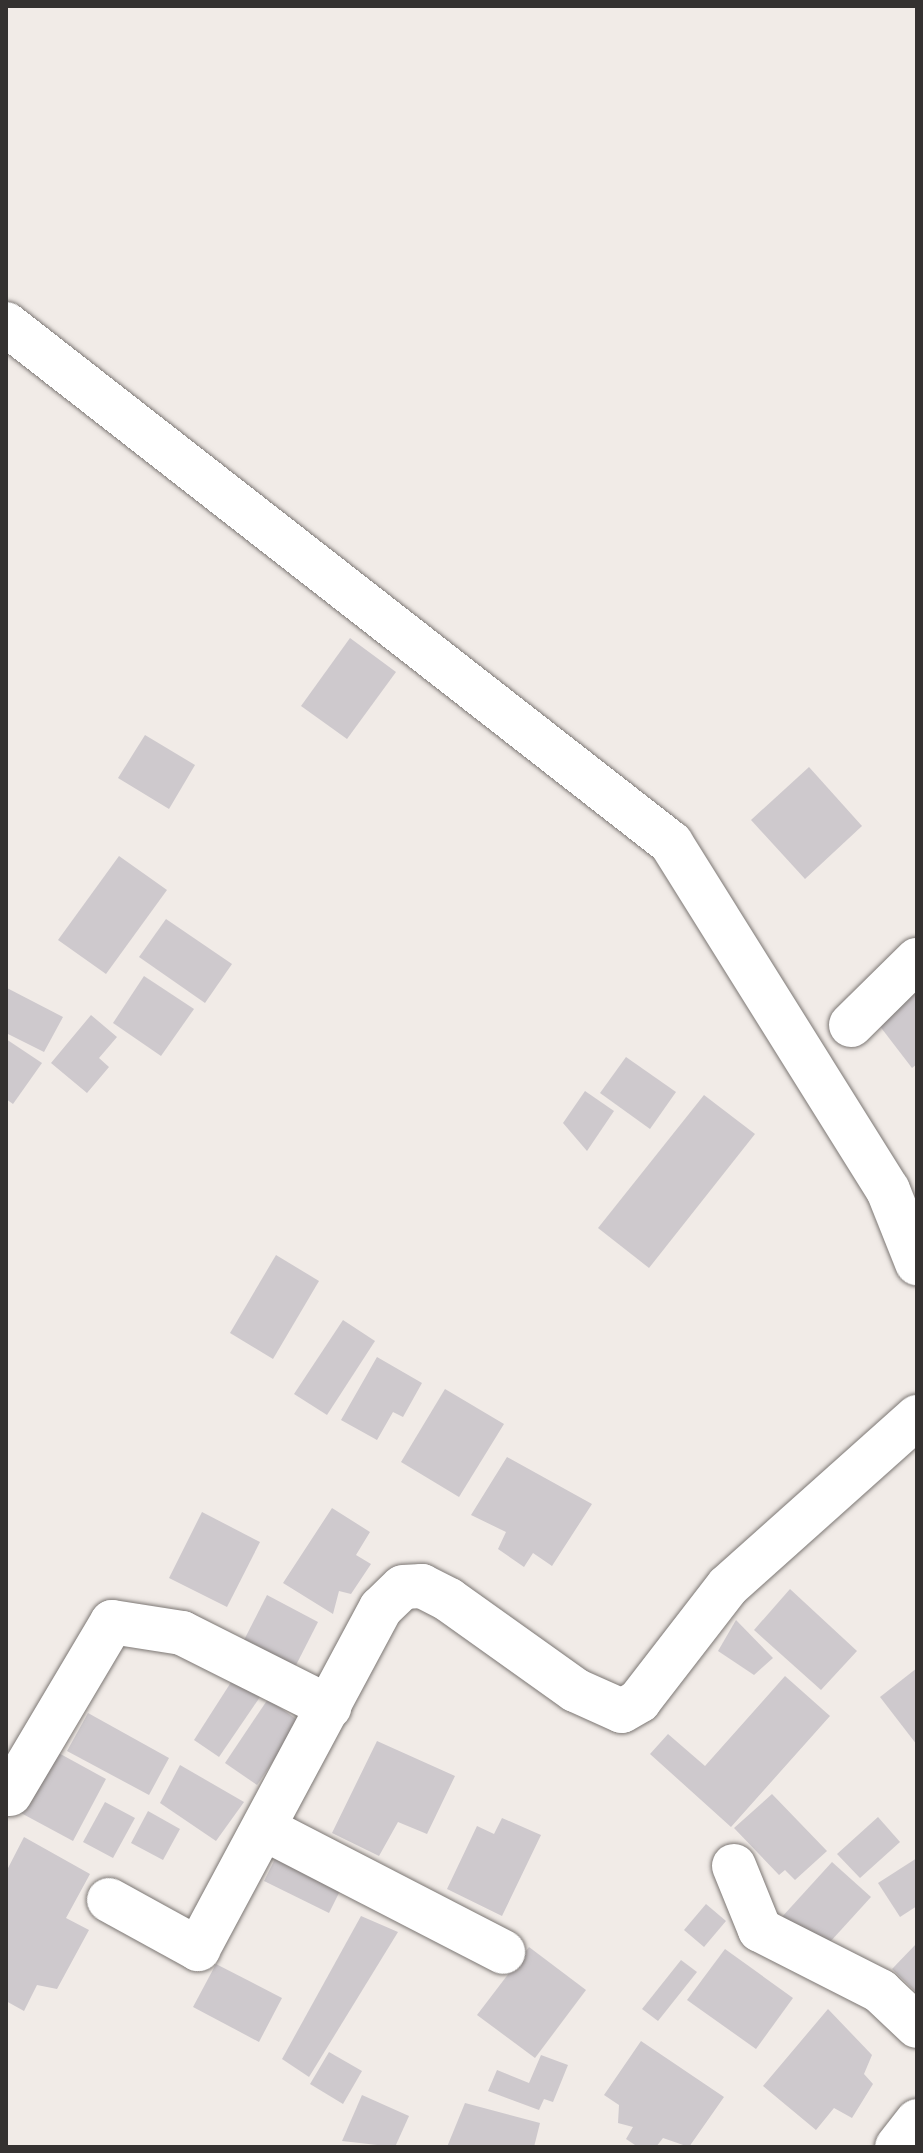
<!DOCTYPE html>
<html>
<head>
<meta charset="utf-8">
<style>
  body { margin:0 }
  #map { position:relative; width:923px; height:2153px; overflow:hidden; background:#f1ebe7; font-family:Quicksand,sans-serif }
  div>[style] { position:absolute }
  .building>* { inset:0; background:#cec9cd }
  .roads { filter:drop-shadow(0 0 2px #7c7774) drop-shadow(0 0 2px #7c7774) }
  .street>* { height:44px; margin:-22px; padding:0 22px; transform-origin:22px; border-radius:22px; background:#fff }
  span { translate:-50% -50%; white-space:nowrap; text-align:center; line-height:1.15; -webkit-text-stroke:7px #fef8f5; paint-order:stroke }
  .frame { position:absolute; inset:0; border:8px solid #343130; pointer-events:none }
</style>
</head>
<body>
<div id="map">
  <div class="building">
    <div style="clip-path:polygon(350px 638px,396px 672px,347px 739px,301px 706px)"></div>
    <div style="clip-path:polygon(145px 735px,195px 765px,169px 809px,118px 778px)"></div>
    <div style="clip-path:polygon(809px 767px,862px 826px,805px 879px,751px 820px)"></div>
    <div style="clip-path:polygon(119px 856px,167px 890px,106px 974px,58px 940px)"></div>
    <div style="clip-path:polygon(166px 919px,232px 964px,205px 1003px,139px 957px)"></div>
    <div style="clip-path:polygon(917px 974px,917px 1064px,912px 1068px,869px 1012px)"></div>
    <div style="clip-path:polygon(144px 976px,194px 1009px,161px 1056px,113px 1023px)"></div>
    <div style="clip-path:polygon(7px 988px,63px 1017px,44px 1052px,6px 1033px)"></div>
    <div style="clip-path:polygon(91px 1015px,117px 1037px,99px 1058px,109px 1067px,87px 1093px,51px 1063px)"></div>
    <div style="clip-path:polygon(6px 1039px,42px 1063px,13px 1104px,6px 1099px)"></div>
    <div style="clip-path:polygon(626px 1057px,676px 1092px,650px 1129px,600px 1093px)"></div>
    <div style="clip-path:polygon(585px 1091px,614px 1111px,587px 1151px,563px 1123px)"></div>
    <div style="clip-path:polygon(704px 1095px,755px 1134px,649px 1268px,598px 1228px)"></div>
    <div style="clip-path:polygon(276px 1255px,319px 1281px,273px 1359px,230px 1333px)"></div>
    <div style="clip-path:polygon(343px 1320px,375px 1341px,327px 1415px,294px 1394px)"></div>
    <div style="clip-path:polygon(377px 1357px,422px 1383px,403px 1417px,393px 1412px,377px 1440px,341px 1420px)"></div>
    <div style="clip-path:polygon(445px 1389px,504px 1424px,459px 1497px,401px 1462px)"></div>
    <div style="clip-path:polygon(507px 1457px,592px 1504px,552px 1566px,533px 1553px,524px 1567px,498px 1549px,506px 1532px,471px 1515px)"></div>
    <div style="clip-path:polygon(332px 1508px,370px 1532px,356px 1555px,371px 1564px,351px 1594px,339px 1591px,333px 1614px,283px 1583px)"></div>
    <div style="clip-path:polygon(202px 1512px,260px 1542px,227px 1607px,169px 1578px)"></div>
    <div style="clip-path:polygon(790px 1589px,857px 1651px,821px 1690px,754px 1630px)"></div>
    <div style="clip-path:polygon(267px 1595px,318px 1622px,293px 1671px,242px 1644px)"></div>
    <div style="clip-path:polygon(736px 1620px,773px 1658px,754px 1675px,718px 1651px)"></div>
    <div style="clip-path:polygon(917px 1668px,917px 1745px,880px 1697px)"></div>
    <div style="clip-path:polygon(235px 1676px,262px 1694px,219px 1757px,194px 1740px)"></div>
    <div style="clip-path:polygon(785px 1676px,830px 1716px,731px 1827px,650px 1754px,668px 1734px,705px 1766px)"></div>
    <div style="clip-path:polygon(268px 1699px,300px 1722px,257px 1785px,225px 1763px)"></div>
    <div style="clip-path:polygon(88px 1713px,169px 1758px,149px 1795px,67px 1751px)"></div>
    <div style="clip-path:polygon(377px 1741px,455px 1776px,427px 1834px,398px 1822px,379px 1856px,332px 1833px)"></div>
    <div style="clip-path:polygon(55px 1751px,106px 1779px,73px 1841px,21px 1813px)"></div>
    <div style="clip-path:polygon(180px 1765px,244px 1802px,216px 1841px,160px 1803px)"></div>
    <div style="clip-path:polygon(772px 1794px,827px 1851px,795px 1880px,785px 1870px,779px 1875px,734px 1828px)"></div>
    <div style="clip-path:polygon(105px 1802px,135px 1818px,113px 1858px,83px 1842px)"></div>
    <div style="clip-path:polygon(148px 1811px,180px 1829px,163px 1860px,131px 1843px)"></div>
    <div style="clip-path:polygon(878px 1817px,900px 1842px,860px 1878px,837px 1854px)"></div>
    <div style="clip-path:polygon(502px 1818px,541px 1835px,502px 1916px,447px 1889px,477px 1826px,494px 1834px)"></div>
    <div style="clip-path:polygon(24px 1837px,90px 1874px,66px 1918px,89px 1930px,57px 1989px,37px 1985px,24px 2011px,6px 2001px,6px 1872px)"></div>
    <div style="clip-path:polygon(278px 1853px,343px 1885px,329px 1913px,264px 1881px)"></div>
    <div style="clip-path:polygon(917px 1858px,917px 1906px,900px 1917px,878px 1883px)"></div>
    <div style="clip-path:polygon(832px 1862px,871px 1897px,820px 1953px,781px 1918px)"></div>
    <div style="clip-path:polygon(706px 1904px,726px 1921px,704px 1947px,684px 1930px)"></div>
    <div style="clip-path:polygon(361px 1916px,398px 1932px,309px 2077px,282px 2059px)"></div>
    <div style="clip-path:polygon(917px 1943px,917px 1993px,892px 1969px)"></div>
    <div style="clip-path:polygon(529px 1947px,586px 1990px,535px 2058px,477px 2015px)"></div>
    <div style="clip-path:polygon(725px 1949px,793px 1998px,756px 2049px,687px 2000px)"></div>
    <div style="clip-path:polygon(681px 1960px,697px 1972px,658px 2021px,642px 2009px)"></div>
    <div style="clip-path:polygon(216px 1964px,282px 1998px,259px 2042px,193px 2007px)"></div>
    <div style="clip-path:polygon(828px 2009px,872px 2055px,864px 2074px,873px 2084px,852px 2118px,834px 2108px,816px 2130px,763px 2086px)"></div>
    <div style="clip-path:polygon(641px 2041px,724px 2097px,689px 2147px,663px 2138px,656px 2147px,638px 2147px,626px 2139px,633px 2127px,618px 2123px,619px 2105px,604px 2095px)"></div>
    <div style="clip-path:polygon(329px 2052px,362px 2071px,343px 2104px,310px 2084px)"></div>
    <div style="clip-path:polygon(541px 2055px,568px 2065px,553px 2102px,544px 2099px,539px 2110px,488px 2091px,497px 2070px,529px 2083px)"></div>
    <div style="clip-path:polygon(362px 2095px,409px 2116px,395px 2147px,342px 2141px)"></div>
    <div style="clip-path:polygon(465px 2103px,540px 2123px,534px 2147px,447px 2147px)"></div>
  </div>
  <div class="roads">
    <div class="street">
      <div style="left:6px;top:324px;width:844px;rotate:37.97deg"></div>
      <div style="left:671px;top:843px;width:409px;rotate:58deg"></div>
      <div style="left:888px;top:1190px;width:79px;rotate:68.3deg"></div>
      <div style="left:851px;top:1025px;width:93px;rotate:-44.6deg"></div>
      <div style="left:10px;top:1794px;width:200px;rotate:-59.3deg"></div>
      <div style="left:112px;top:1622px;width:71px;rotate:8.9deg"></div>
      <div style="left:182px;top:1633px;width:165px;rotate:26.7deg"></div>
      <div style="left:265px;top:1829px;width:268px;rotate:27.3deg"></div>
      <div style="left:734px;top:1866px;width:69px;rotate:67.9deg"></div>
      <div style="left:760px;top:1930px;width:135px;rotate:26.9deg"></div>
      <div style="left:880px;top:1991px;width:51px;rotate:43.4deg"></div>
      <div style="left:109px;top:1900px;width:102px;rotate:28.8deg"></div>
      <div style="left:198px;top:1949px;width:387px;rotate:-61.8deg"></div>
      <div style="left:381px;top:1608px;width:30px;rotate:-44deg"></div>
      <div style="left:403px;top:1587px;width:19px;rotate:-3deg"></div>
      <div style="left:422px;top:1586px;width:30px;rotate:27deg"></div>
      <div style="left:449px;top:1600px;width:155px;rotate:35.5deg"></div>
      <div style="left:575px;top:1690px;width:51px;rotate:24.1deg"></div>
      <div style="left:622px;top:1711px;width:20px;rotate:-30deg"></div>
      <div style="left:639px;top:1701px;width:145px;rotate:-52.3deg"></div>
      <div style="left:728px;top:1586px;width:254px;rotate:-41.8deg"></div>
      <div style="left:897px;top:2147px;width:33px;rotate:-52deg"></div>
    </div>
  </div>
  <div class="frame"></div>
</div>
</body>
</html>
